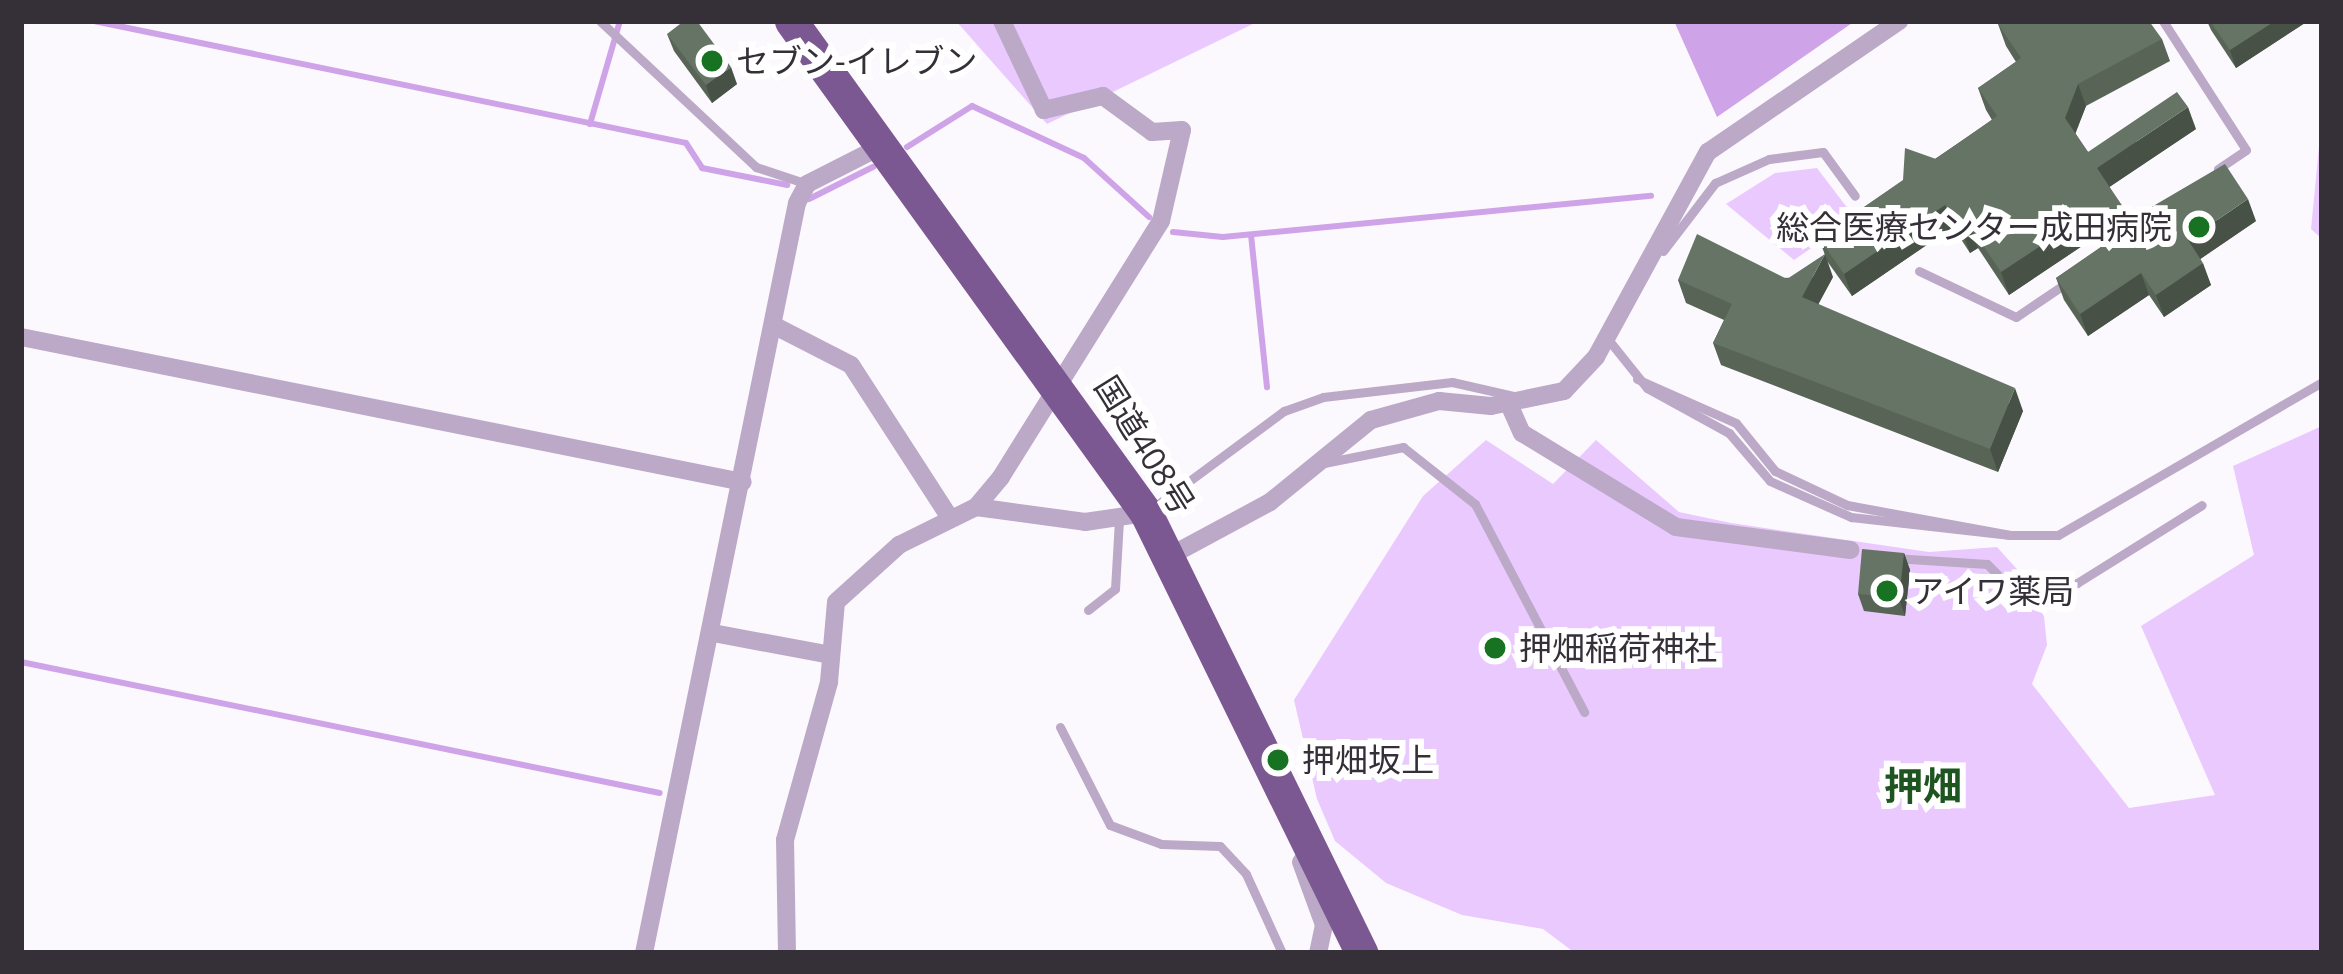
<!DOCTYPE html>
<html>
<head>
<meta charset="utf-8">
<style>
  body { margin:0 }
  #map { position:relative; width:2343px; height:974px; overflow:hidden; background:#fcf9fe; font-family:"Open Sans","Noto Sans JP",sans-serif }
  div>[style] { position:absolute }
  .green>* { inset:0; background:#eac9ff }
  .water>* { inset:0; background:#cfa3e8 }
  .stream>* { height:6px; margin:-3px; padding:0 3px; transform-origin:3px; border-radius:3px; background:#cfa3e8 }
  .service>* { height:9px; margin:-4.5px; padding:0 4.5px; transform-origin:4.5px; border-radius:4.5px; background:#bba9c7 }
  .minor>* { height:18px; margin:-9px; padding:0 9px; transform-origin:9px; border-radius:9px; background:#bba9c7 }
  .trunk>* { height:33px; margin:-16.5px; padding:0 16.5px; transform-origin:16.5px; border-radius:16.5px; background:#7c5892 }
  .wall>* { inset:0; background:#576456 }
  .shaded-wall>* { inset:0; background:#475146 }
  .building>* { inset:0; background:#657464 }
  .dots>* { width:33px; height:33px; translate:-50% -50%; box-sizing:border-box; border:6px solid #fff; border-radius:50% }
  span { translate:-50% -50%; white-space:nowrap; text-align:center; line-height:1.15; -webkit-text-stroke:12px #fff; paint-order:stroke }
  .poi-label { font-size:33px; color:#353038 }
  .left { translate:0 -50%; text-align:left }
  .right { translate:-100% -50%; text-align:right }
  .street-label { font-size:33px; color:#353038 }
  .quarter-label { font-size:39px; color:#1d5420; font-weight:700 }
  .frame { position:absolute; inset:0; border:24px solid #353038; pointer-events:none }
</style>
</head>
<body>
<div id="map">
  <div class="green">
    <div style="clip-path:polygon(956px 21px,1259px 21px,1047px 124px)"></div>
    <div style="clip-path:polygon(2322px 116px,2322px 239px,2311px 229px)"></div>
    <div style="clip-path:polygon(1817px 168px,1855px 218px,1794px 260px,1726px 204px,1775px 173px)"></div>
    <div style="clip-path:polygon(2322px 426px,2322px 953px,1575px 953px,1543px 929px,1462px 915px,1386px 883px,1335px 841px,1317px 799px,1294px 700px,1423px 496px,1486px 440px,1553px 484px,1596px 440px,1679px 512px,1731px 523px,1929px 552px,1997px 547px,2042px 597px,2047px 645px,2032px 684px,2129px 808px,2215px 795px,2141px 626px,2254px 555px,2233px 466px)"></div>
  </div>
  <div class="water">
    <div style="clip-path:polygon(1674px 21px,1855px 21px,1717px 117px)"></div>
  </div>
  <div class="stream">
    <div style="left:94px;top:21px;width:604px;rotate:11.64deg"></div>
    <div style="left:686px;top:143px;width:30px;rotate:57deg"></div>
    <div style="left:702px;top:168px;width:87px;rotate:11.3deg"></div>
    <div style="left:590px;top:124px;width:107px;rotate:-73.8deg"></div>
    <div style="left:907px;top:147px;width:77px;rotate:-32.2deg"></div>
    <div style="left:972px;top:106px;width:123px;rotate:24.9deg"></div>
    <div style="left:1084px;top:158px;width:88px;rotate:42.2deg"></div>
    <div style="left:809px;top:199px;width:72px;rotate:-26.6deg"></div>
    <div style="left:1173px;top:232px;width:50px;rotate:5.7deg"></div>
    <div style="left:1223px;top:237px;width:430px;rotate:-5.5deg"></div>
    <div style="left:1251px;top:235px;width:153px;rotate:84deg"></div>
    <div style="left:21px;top:662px;width:652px;rotate:11.59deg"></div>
  </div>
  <div class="service">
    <div style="left:600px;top:21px;width:214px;rotate:43.1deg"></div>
    <div style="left:756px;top:167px;width:54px;rotate:18.4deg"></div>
    <div style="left:2163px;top:21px;width:153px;rotate:57.2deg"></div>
    <div style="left:2246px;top:150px;width:34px;rotate:146deg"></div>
    <div style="left:1663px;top:251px;width:86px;rotate:-52.6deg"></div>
    <div style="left:1715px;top:183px;width:59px;rotate:-24deg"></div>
    <div style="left:1769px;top:159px;width:54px;rotate:-7.4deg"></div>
    <div style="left:1823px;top:152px;width:54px;rotate:54deg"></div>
    <div style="left:1919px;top:271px;width:107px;rotate:25.4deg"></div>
    <div style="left:2016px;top:317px;width:59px;rotate:-34deg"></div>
    <div style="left:1607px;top:338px;width:64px;rotate:51.3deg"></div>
    <div style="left:1647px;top:388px;width:94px;rotate:28.8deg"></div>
    <div style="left:1729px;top:433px;width:63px;rotate:49.5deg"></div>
    <div style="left:1770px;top:481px;width:89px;rotate:24deg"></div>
    <div style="left:1851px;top:517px;width:160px;rotate:6.5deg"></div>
    <div style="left:1637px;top:379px;width:108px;rotate:24deg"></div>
    <div style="left:1736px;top:423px;width:62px;rotate:50.9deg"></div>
    <div style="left:1775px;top:471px;width:80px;rotate:25.3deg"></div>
    <div style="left:1847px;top:505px;width:166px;rotate:10.4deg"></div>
    <div style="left:2010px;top:535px;width:48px"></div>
    <div style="left:2058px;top:535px;width:305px;rotate:-30.1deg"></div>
    <div style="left:1324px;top:463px;width:81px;rotate:-11.4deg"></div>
    <div style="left:1403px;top:447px;width:92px;rotate:38.4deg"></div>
    <div style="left:1475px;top:504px;width:235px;rotate:62.3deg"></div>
    <div style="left:1150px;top:510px;width:167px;rotate:-36.5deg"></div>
    <div style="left:1284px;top:411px;width:41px;rotate:-19.7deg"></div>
    <div style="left:1323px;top:397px;width:130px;rotate:-6.6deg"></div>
    <div style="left:1452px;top:382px;width:64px;rotate:12.7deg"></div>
    <div style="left:1894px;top:558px;width:93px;rotate:3.7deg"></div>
    <div style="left:1987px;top:564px;width:51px;rotate:45deg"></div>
    <div style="left:2023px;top:600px;width:57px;rotate:-17.5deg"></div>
    <div style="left:2077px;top:583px;width:147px;rotate:-32deg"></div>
    <div style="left:1088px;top:610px;width:34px;rotate:-38deg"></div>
    <div style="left:1115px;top:589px;width:70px;rotate:-86.7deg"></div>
    <div style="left:1060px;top:727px;width:110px;rotate:63deg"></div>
    <div style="left:1110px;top:825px;width:54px;rotate:20.4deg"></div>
    <div style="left:1161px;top:844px;width:59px;rotate:1.9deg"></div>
    <div style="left:1220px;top:846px;width:38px;rotate:47deg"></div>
    <div style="left:1246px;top:874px;width:87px;rotate:65.5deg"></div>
  </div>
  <div class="minor">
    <div style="left:775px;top:326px;width:85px;rotate:27.2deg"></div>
    <div style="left:851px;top:365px;width:179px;rotate:57.1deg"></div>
    <div style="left:21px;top:337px;width:736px;rotate:11.36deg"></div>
    <div style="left:1508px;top:402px;width:34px;rotate:66deg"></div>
    <div style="left:1522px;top:433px;width:180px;rotate:31.4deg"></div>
    <div style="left:1676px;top:527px;width:176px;rotate:7.5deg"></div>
    <div style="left:976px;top:507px;width:110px;rotate:7.8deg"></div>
    <div style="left:1085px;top:522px;width:62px;rotate:-8.4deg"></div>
    <div style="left:1168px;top:557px;width:116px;rotate:-28.3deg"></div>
    <div style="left:1270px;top:502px;width:130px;rotate:-39.1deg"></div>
    <div style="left:1371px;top:420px;width:71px;rotate:-15.6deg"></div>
    <div style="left:1439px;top:401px;width:52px;rotate:5.5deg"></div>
    <div style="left:1491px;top:406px;width:75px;rotate:-11.6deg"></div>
    <div style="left:1564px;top:391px;width:47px;rotate:-46.7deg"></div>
    <div style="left:1596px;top:357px;width:234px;rotate:-61.4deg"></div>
    <div style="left:1708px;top:152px;width:232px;rotate:-34.4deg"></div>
    <div style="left:713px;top:633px;width:114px;rotate:10.6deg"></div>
    <div style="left:1301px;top:862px;width:67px;rotate:69.9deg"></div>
    <div style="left:1324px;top:925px;width:29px;rotate:102deg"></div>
    <div style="left:644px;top:953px;width:765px;rotate:-78.47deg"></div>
    <div style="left:797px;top:203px;width:21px;rotate:-62deg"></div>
    <div style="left:807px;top:184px;width:86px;rotate:-26.9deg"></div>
    <div style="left:787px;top:953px;width:113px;rotate:-91deg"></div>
    <div style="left:785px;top:840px;width:164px;rotate:-74.4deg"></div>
    <div style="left:829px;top:682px;width:80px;rotate:-85deg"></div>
    <div style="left:836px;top:602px;width:85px;rotate:-42.1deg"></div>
    <div style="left:899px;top:545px;width:86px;rotate:-26.3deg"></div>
    <div style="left:976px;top:507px;width:39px;rotate:-50deg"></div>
    <div style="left:1001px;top:477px;width:302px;rotate:-58deg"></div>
    <div style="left:1161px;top:221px;width:93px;rotate:-77deg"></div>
    <div style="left:1182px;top:130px;width:30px;rotate:176deg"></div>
    <div style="left:1152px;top:132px;width:61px;rotate:-143.7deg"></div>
    <div style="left:1103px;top:96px;width:61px;rotate:166.7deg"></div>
    <div style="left:1044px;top:110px;width:98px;rotate:-115.3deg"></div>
  </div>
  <div class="trunk">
    <div style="left:791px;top:21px;width:607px;rotate:54.19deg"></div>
    <div style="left:1146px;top:513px;width:490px;rotate:63.9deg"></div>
  </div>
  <div class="wall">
    <div style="clip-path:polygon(2207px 21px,2308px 21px,2236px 68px,2211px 30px)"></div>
    <div style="clip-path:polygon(1998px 24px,2162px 39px,2170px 61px,2086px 106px,2075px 133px,2088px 152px,2196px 129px,2109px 187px,2131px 219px,2256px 221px,2200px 259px,2211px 285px,2164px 317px,2149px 295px,2088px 336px,2064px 300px,2056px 278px,2103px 246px,2097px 236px,2009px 295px,1978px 248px,1970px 253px,1953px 227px,1852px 296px,1827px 261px,1819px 238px,1992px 120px,1986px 110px,1978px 88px,2016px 62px,2006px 46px)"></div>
    <div style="clip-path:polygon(667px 34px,737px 84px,712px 103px,674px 51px)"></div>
    <div style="clip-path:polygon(1833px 277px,1818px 304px,2023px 411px,1998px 472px,1721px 365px,1713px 343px,1724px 320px,1686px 303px,1678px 280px)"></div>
    <div style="clip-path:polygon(1904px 553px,1910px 570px,1905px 616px,1864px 611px,1858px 594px)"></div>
  </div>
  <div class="shaded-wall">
    <div style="clip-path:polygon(2275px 21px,2308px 21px,2236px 68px,2230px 50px)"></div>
    <div style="clip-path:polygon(731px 67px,737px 84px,712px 103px,706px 85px)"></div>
    <div style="clip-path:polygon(2078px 84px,2086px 106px,2073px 140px,2065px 118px)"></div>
    <div style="clip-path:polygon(2188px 107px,2196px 129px,2105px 190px,2097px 168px)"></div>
    <div style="clip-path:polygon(2248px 199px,2256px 221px,2196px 262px,2188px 240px)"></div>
    <div style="clip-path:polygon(1945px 205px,1953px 227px,1852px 296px,1844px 274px)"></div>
    <div style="clip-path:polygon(2089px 214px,2097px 236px,2009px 295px,2001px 272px)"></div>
    <div style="clip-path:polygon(1970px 226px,1978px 248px,1970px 253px,1962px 231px)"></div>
    <div style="clip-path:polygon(1825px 254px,1833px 277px,1810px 320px,1802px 297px)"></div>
    <div style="clip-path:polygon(2203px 263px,2211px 285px,2164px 317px,2156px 295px)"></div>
    <div style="clip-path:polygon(2141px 273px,2149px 295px,2088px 336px,2080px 314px)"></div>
    <div style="clip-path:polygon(2015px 388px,2023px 411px,1998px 472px,1990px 449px)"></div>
    <div style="clip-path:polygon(1904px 553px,1910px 570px,1905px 616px,1899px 598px)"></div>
  </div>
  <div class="building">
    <div style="clip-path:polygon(684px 21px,697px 21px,731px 67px,706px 85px,667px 34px)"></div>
    <div style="clip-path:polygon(2003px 21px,2149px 21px,2162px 39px,2078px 84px,2065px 118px,2088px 152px,2177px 92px,2188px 107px,2097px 168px,2131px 219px,2225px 164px,2248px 199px,2188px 240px,2203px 263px,2156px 295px,2141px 273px,2080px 314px,2056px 278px,2108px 242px,2089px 214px,2001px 272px,1970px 226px,1962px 231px,1945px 205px,1844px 274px,1819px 238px,1903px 180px,1905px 148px,1936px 159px,1997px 116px,1978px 88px,2021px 58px,1998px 24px)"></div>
    <div style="clip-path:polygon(2210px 21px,2275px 21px,2230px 50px)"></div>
    <div style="clip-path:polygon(1697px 234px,1787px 279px,1825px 254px,1802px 297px,2015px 388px,1990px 449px,1713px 343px,1732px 304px,1678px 280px)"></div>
    <div style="clip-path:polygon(1862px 549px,1904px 553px,1899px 598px,1858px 594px)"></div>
  </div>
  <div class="dots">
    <div style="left:712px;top:61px;background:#177321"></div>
    <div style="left:2199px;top:227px;background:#177321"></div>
    <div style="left:1887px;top:591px;background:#177321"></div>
    <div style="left:1495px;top:648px;background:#177321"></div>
    <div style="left:1278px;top:760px;background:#177321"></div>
  </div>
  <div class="poi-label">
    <span class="left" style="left:736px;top:61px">セブン-イレブン</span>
    <span class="right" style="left:2172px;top:227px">総合医療センター成田病院</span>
    <span class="left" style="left:1911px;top:591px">アイワ薬局</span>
    <span class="left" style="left:1519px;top:648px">押畑稲荷神社</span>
    <span class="left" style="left:1302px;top:760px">押畑坂上</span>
  </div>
  <div class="street-label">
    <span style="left:1145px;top:445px;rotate:58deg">国道408号</span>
  </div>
  <div class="quarter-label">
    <span style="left:1923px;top:785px">押畑</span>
  </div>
  <div class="frame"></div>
</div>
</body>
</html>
